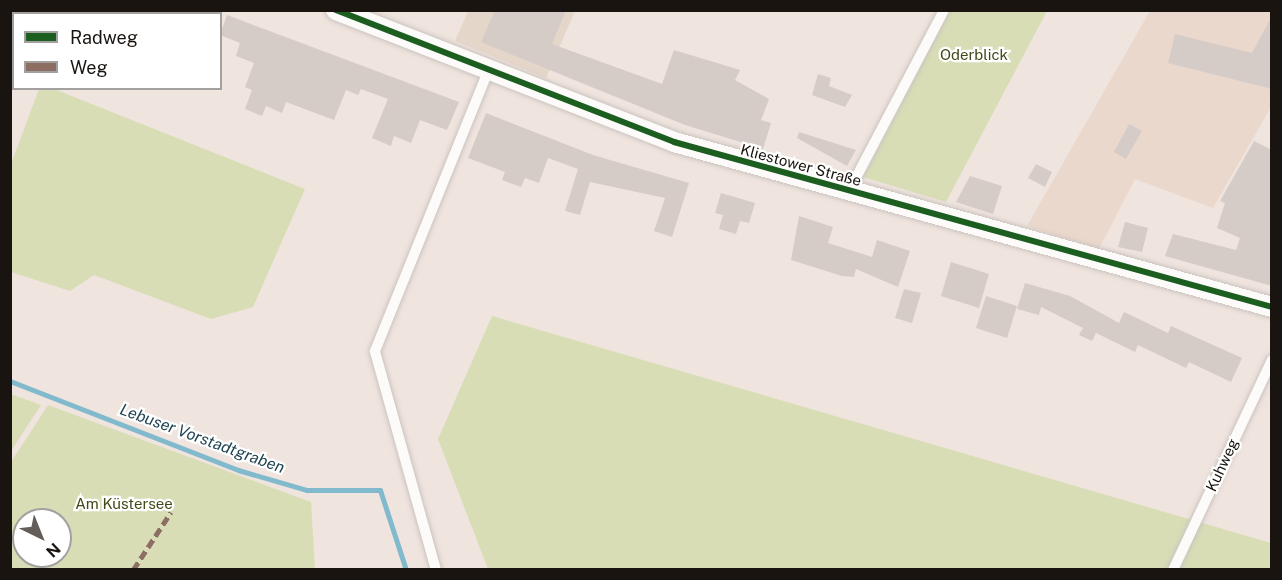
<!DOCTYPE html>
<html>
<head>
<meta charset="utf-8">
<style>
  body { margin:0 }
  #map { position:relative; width:1282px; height:580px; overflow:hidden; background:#efe4de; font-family:"Public Sans",sans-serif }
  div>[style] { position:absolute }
  .built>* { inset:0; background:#ebd8cd }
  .industrial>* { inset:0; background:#e5d6ca }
  .green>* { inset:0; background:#d8ddb6 }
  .stream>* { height:5px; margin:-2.5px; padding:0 2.5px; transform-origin:2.5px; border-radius:2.5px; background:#82bacd }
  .building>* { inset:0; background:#d5ccc8 }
  .roads { filter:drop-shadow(0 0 2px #cbc3bf) drop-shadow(0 0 2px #cbc3bf) }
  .lane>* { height:10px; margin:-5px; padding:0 5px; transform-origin:5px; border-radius:5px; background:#fdfbfa }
  .street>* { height:20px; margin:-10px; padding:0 10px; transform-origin:10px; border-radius:10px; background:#fdfbfa }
  .quiet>* { height:4.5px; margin-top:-2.25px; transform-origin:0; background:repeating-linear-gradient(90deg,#8d6e63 0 9px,transparent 0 13.5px) }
  .cycleway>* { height:6px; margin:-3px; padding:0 3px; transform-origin:3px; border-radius:3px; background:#1b5e20 }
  span { translate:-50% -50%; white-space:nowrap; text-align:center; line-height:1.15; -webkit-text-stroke:4.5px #fff; paint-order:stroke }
  .park-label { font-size:15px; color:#404b19 }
  .street-label { font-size:15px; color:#1a1410 }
  .water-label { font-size:16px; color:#1e4452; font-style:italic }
  .frame { position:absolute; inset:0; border:12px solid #1a1410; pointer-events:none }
  .legend { position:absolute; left:12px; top:12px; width:210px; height:78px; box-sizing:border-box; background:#fff; border:2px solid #a3a19f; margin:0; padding:8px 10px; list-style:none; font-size:18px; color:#1a1410 }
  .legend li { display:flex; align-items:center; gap:12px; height:30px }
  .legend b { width:30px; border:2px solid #a3a19f }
  .north { position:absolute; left:12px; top:508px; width:60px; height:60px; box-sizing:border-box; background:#fff; border:2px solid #a3a19f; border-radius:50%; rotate:137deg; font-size:16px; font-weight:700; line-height:24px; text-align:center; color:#1a1410 }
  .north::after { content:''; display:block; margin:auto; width:21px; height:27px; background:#655d58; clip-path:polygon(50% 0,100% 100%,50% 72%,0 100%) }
</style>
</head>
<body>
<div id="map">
  <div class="built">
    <div style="clip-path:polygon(1150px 11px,1271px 11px,1271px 107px,1213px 208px,1135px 179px,1099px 249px,1027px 226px)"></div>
  </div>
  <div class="industrial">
    <div style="clip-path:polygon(468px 11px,575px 11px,546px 78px,455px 41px)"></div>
  </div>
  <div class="green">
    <div style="clip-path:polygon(950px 11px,1047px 11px,946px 202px,863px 177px)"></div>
    <div style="clip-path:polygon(39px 89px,54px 89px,305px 189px,253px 307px,211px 319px,94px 275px,70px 291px,11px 272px,11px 164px)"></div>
    <div style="clip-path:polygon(492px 316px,1271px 543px,1271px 569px,488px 569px,438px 439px)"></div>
    <div style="clip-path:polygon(11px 394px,41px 405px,11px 451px,10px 394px)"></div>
    <div style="clip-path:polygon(evenodd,48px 405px,311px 502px,315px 569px,11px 569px,11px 462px,48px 405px,24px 520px,60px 520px,60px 556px,24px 556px,24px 520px)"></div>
  </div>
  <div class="stream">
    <div style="left:10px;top:381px;width:245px;rotate:21.3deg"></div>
    <div style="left:238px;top:470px;width:72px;rotate:16.2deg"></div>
    <div style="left:307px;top:490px;width:73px"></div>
    <div style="left:380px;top:490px;width:84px;rotate:72deg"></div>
  </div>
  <div class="building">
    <div style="clip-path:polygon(495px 10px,566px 10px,552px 44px,662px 84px,674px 50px,740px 70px,735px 80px,769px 99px,761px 120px,771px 123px,763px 149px,685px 125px,481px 42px)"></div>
    <div style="clip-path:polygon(227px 15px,459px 102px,447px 130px,420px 120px,411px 143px,394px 136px,391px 146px,372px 138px,388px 99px,361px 89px,358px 95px,346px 90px,334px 120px,286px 102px,282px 113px,266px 106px,262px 116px,245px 109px,252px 90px,245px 87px,254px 63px,236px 56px,240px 43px,220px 35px)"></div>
    <div style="clip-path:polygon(1272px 16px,1272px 89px,1168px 63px,1175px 34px,1252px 53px)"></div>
    <div style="clip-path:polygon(818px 74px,831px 78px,829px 86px,852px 95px,845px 107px,812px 95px)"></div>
    <div style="clip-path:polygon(486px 113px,593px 155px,689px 183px,672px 237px,654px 231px,665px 198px,590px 182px,580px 215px,565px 211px,578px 169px,548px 158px,539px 183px,525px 178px,521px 187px,502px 180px,505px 172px,468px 158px)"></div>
    <div style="clip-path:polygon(1129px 124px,1142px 131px,1126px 159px,1114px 152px)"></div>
    <div style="clip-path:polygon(799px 132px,856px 150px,847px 166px,797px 138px)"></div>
    <div style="clip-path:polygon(1254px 141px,1272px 150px,1272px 286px,1165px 256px,1173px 234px,1236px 250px,1240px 238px,1217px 228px,1225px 203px,1220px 201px)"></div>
    <div style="clip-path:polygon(1036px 164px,1052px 172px,1045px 187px,1028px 178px)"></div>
    <div style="clip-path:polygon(970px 176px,1002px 186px,993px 214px,956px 202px)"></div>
    <div style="clip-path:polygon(721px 193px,755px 203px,749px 223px,740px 221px,736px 234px,719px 229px,723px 215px,715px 213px)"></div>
    <div style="clip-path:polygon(799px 216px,833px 227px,828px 243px,872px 257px,877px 240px,910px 251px,898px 287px,856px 269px,854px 277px,842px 276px,791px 260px)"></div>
    <div style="clip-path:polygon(1125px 222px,1148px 228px,1142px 252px,1118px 247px)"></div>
    <div style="clip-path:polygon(951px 262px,989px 274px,979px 308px,941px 296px)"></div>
    <div style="clip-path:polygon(1025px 283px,1070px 296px,1119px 323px,1124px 312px,1168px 333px,1171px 326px,1242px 358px,1231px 382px,1189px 362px,1186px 368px,1138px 345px,1135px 352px,1096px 333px,1092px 341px,1079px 335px,1083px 328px,1041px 307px,1039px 315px,1017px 309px)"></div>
    <div style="clip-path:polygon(904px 289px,921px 293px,912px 323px,895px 318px)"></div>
    <div style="clip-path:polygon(986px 296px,1017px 306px,1007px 338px,976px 328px)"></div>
  </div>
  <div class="roads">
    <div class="lane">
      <div style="left:849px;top:191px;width:204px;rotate:-62.3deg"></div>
      <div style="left:436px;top:570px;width:227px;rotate:-105.6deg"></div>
      <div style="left:375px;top:351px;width:302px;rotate:-68deg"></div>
      <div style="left:1173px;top:570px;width:232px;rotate:-64.8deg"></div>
    </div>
    <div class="street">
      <div style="left:336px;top:10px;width:363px;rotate:21.3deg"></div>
      <div style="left:674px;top:142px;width:620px;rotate:15.43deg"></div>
    </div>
  </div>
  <div class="quiet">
    <div style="left:133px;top:570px;width:69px;rotate:-56.8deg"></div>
  </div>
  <div class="cycleway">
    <div style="left:336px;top:10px;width:363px;rotate:21.3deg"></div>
    <div style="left:674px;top:142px;width:620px;rotate:15.43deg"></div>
  </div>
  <div class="park-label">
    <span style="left:974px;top:55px">Oderblick</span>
    <span style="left:124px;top:504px">Am Küstersee</span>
  </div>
  <div class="street-label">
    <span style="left:801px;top:165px;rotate:15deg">Kliestower Straße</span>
    <span style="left:1222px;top:465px;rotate:-65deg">Kuhweg</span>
  </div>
  <div class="water-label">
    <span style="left:202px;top:439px;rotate:20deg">Lebuser Vorstadtgraben</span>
  </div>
  <div class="frame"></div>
  <ul class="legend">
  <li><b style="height:8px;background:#1b5e20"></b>Radweg</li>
  <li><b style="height:8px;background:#8d6e63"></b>Weg</li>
  </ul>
  <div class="north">N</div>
</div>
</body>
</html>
